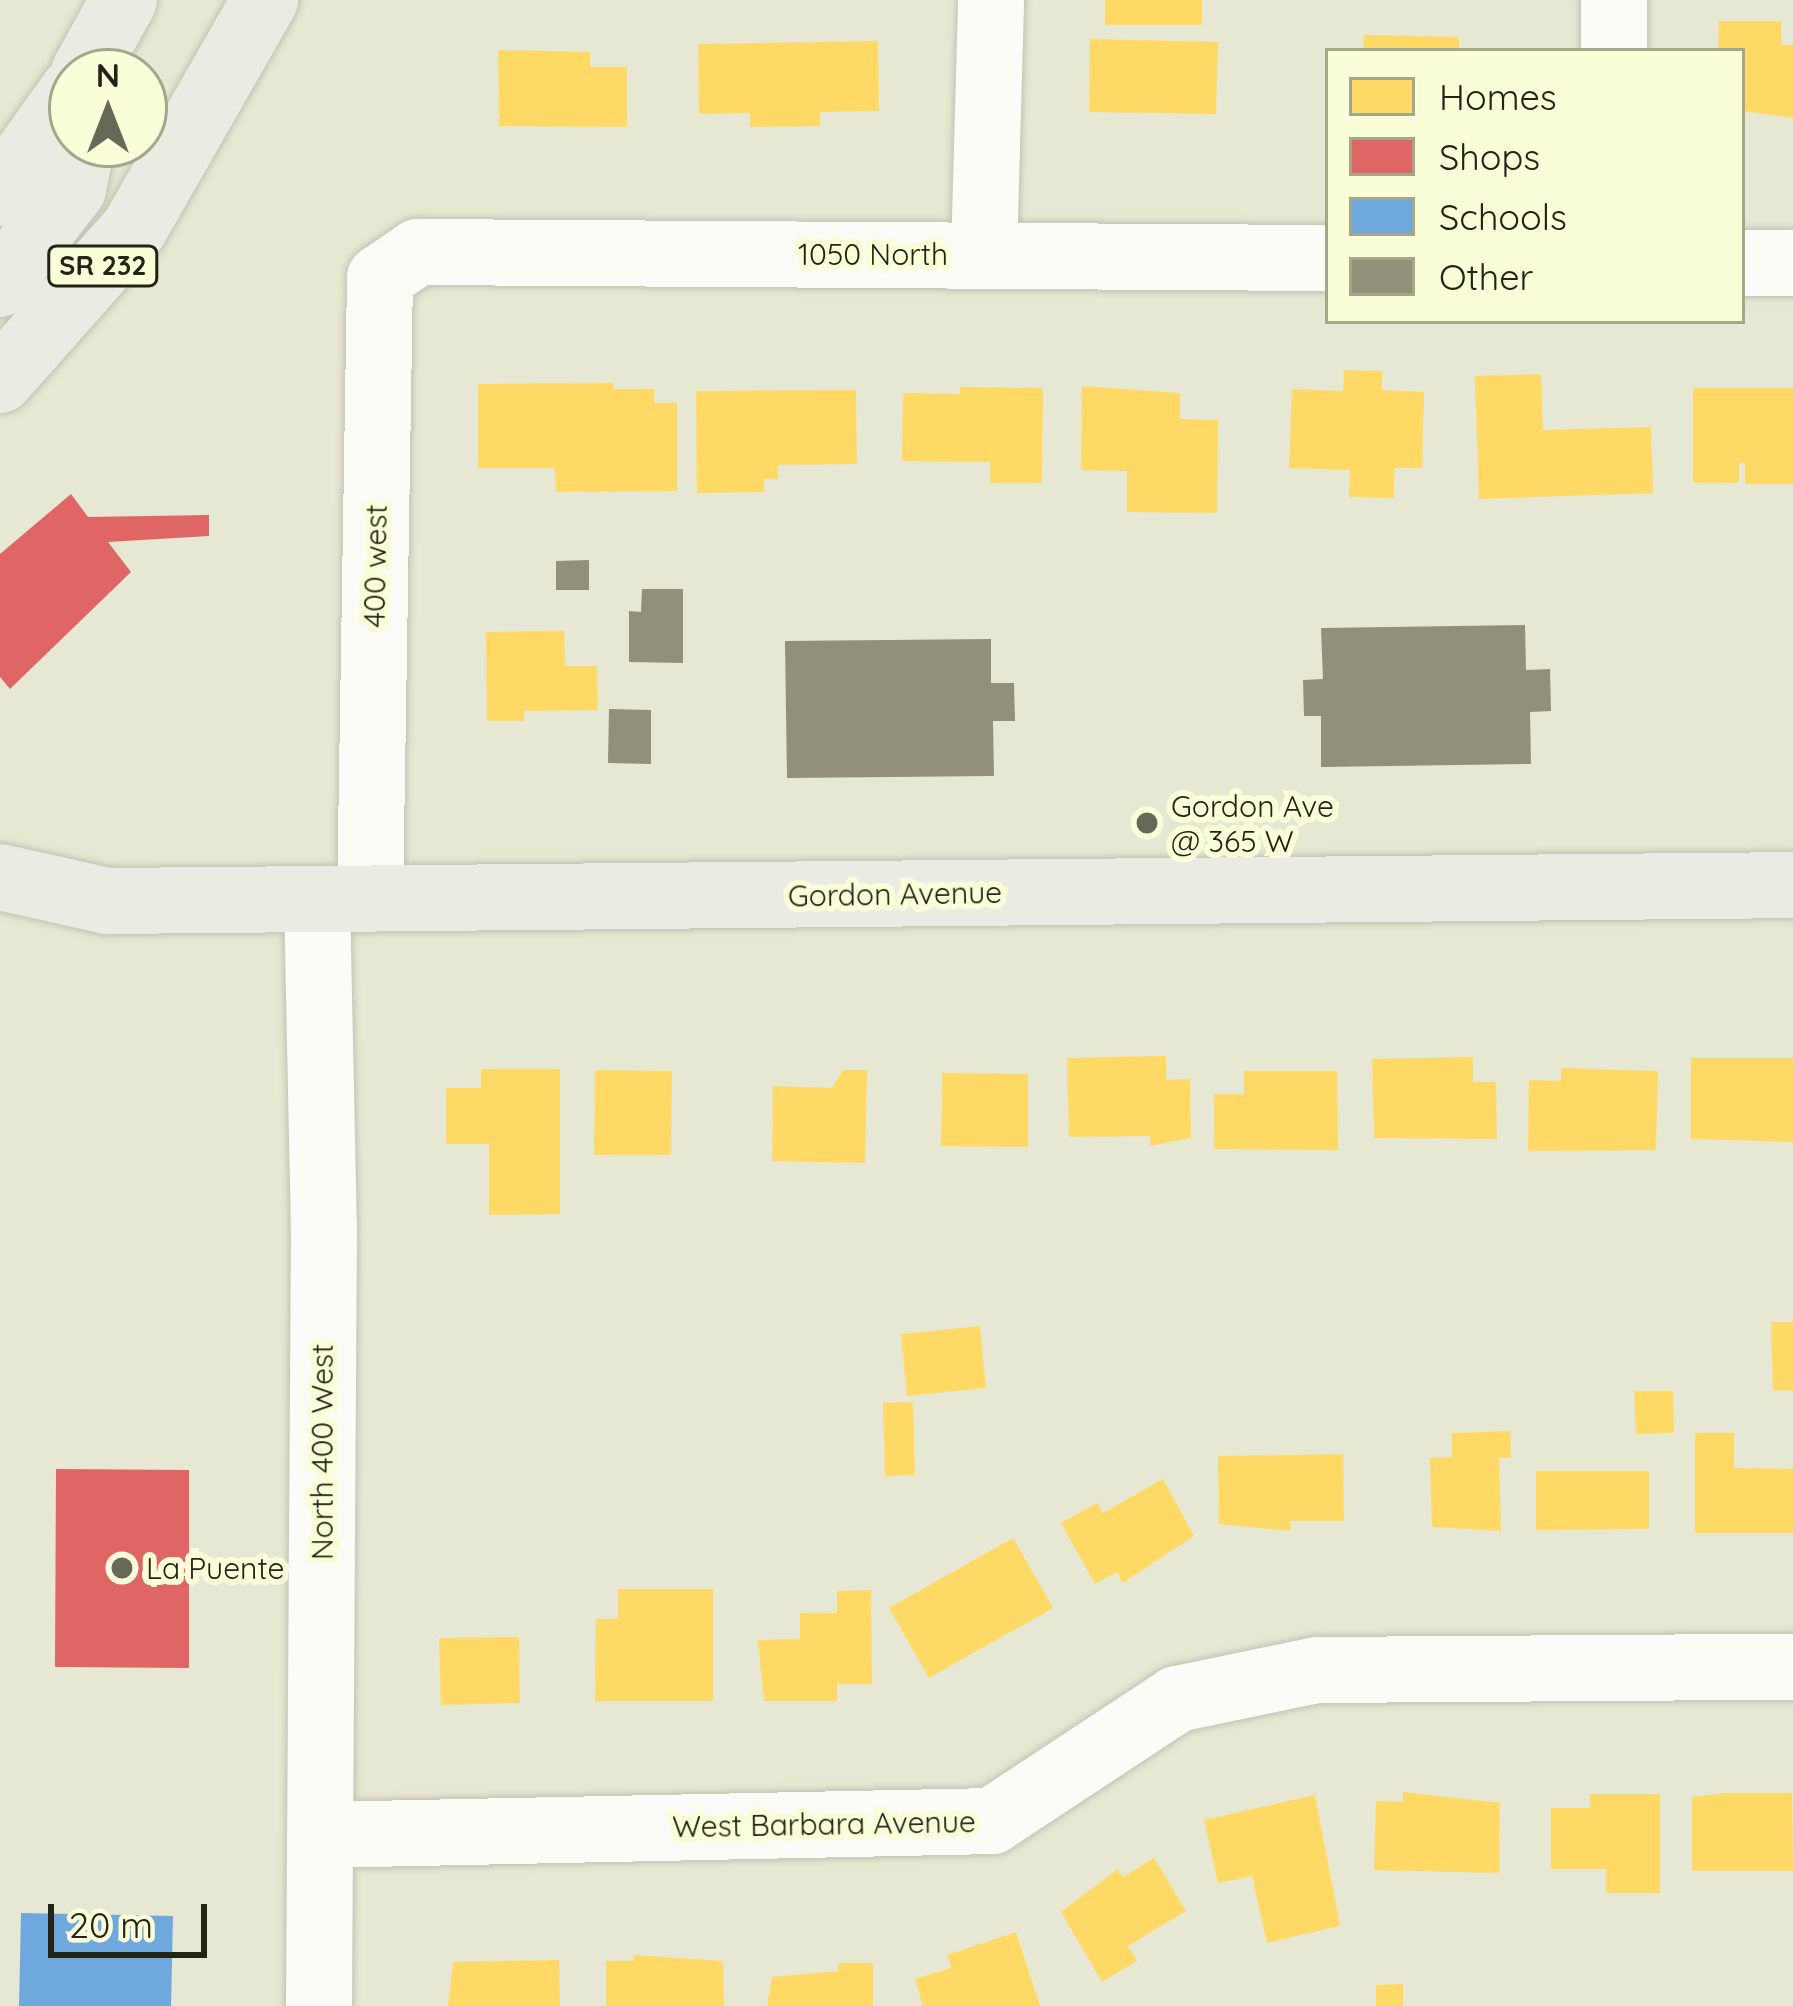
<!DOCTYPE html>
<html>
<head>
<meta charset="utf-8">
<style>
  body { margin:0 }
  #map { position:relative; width:1793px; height:2006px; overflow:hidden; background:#e6e8d3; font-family:Quicksand,sans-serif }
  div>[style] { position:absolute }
  .homes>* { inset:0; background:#ffd966 }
  .shops>* { inset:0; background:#e06666 }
  .schools>* { inset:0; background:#6fa8dc }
  .building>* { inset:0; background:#909178 }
  .roads { filter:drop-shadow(0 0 3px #c2c3b3) drop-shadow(0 0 3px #c2c3b3) }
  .minor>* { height:66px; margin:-33px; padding:0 33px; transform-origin:33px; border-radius:33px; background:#fbfcf8 }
  .major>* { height:66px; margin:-33px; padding:0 33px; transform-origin:33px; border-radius:33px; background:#ebebe4 }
  .dots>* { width:33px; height:33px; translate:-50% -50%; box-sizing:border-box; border:6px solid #fafed8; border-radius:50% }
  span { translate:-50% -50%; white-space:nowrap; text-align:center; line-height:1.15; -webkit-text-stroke:12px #fafed8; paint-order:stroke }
  .shield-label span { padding:3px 9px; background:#fafed8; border:3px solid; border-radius:9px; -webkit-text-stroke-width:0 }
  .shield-label { font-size:27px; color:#232416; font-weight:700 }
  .street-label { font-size:30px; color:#232416 }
  .poi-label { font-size:30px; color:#232416 }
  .left { translate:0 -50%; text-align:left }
  .legend { position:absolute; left:1325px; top:48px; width:420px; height:276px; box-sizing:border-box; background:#fafed8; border:3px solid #a4a78a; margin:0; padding:15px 21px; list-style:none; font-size:36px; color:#232416 }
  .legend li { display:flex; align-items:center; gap:24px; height:60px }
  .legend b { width:60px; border:3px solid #a4a78a }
  .north { position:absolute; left:48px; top:48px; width:120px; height:120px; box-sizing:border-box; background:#fafed8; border:3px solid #a4a78a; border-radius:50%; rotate:0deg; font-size:33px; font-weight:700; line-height:48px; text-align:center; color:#232416 }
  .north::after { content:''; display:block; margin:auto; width:42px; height:54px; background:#676958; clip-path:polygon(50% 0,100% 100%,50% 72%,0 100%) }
  .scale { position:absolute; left:48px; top:1904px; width:159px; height:54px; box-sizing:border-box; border:6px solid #232416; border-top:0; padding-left:15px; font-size:36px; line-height:42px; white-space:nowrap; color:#232416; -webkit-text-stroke:9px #fafed8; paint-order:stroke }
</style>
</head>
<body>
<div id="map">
  <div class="homes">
    <div style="clip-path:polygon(1105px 0,1202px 0,1202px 25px,1105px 25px)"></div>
    <div style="clip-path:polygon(1719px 21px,1781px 21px,1781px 45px,1793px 45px,1793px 118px,1742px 111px,1742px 51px,1718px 51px)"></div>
    <div style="clip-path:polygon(1364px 35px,1459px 37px,1459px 51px,1363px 51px)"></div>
    <div style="clip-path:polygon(1090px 39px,1218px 42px,1216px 114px,1089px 112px)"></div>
    <div style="clip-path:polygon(878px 41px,879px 111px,820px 112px,820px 126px,750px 127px,750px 113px,699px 114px,698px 44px)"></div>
    <div style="clip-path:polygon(498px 50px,590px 52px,590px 67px,627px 67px,627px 127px,499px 126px)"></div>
    <div style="clip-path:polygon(1344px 370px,1382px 371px,1382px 390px,1424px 392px,1422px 468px,1394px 468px,1394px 498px,1349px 497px,1350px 470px,1289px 468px,1292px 389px,1343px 391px)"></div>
    <div style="clip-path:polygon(1541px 374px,1543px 430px,1651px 427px,1653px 493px,1479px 499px,1475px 376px)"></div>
    <div style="clip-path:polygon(613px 383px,613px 389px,654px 389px,654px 403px,677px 403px,677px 491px,556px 492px,555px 468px,478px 468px,478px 384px)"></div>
    <div style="clip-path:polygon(1082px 386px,1180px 393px,1180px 419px,1218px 420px,1217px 513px,1127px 512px,1127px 471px,1081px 470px)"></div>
    <div style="clip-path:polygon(960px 387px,1043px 388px,1042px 483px,990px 483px,990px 462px,902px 461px,903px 393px,960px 394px)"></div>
    <div style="clip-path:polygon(1693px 388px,1793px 388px,1793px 484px,1745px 484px,1745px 463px,1739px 463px,1739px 483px,1693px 483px)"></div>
    <div style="clip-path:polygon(856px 390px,857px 464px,778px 465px,778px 479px,764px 479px,764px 492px,697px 493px,696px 391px)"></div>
    <div style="clip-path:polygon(564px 631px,565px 666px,597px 666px,598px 710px,524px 711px,524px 721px,487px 721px,486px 632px)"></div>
    <div style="clip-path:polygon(1166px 1056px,1166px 1080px,1190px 1079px,1191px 1138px,1150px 1146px,1150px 1136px,1069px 1137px,1067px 1058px)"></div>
    <div style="clip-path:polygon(1473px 1057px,1473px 1082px,1496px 1082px,1497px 1139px,1374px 1138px,1372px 1059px)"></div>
    <div style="clip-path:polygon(1691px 1058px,1793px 1058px,1793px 1142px,1691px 1139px)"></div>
    <div style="clip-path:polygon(1561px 1068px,1658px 1071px,1656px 1150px,1528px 1151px,1529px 1080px,1561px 1081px)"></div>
    <div style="clip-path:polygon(481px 1069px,560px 1069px,560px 1214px,489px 1215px,489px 1144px,446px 1144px,446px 1088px,481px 1088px)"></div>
    <div style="clip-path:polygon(595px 1070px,672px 1071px,671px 1155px,594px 1155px)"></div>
    <div style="clip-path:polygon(843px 1070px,867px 1070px,865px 1163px,772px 1161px,773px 1086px,832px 1088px)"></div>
    <div style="clip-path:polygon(1244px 1071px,1337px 1071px,1338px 1150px,1214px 1149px,1214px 1094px,1244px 1094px)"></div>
    <div style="clip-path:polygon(942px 1073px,1028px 1074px,1028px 1147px,941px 1146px)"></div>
    <div style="clip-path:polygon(1771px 1322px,1793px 1322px,1793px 1390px,1773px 1391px)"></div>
    <div style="clip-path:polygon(980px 1326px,986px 1388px,907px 1396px,901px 1334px)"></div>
    <div style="clip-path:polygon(1634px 1391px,1673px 1391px,1674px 1433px,1636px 1434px)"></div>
    <div style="clip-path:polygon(913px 1402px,915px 1475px,885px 1476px,883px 1403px)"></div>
    <div style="clip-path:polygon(1510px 1431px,1511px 1458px,1499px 1458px,1501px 1531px,1432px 1527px,1430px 1458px,1452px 1457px,1452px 1433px)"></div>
    <div style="clip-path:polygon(1695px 1433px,1734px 1433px,1734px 1468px,1793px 1469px,1793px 1533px,1695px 1533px)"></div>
    <div style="clip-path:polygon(1343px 1454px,1344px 1521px,1290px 1521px,1291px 1531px,1219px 1524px,1218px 1456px)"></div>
    <div style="clip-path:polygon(1536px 1471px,1649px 1471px,1649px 1529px,1536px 1530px)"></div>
    <div style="clip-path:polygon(1163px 1479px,1194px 1536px,1123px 1583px,1117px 1572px,1095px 1584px,1061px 1523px,1097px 1503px,1103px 1513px)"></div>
    <div style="clip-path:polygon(1013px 1538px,1053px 1608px,929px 1678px,889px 1608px)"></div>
    <div style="clip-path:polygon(618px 1589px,713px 1589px,713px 1701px,595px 1701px,596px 1619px,618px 1619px)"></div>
    <div style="clip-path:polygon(871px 1590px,872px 1684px,837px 1684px,837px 1701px,764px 1701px,758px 1640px,800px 1639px,800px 1613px,837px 1613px,837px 1591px)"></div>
    <div style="clip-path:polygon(519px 1637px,520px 1703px,441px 1705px,439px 1638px)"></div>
    <div style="clip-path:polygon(1403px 1792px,1500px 1803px,1499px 1873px,1374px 1870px,1376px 1801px,1403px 1802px)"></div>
    <div style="clip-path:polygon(1726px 1793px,1792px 1793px,1793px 1871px,1692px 1871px,1692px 1797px)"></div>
    <div style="clip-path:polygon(1590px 1794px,1660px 1794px,1660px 1893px,1606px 1893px,1606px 1869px,1551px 1869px,1551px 1808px,1590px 1808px)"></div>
    <div style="clip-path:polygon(1315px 1795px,1340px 1926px,1267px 1943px,1252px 1876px,1218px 1883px,1204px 1820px)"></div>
    <div style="clip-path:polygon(1154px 1858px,1186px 1911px,1128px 1946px,1137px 1961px,1102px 1982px,1061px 1912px,1118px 1869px,1123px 1877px)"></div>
    <div style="clip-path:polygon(1016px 1932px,1040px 2006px,923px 2006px,915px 1979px,951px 1968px,947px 1955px)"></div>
    <div style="clip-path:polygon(634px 1955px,723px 1961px,724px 2006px,606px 2006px,606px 1961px,634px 1961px)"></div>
    <div style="clip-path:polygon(559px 1960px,560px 2006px,448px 2006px,453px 1962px)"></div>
    <div style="clip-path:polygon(838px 1963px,873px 1963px,873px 2006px,767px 2006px,772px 1977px,838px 1971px)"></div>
    <div style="clip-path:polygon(1403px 1984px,1403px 2006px,1376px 2006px,1376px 1985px)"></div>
  </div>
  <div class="shops">
    <div style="clip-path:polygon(71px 494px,88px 517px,209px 515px,209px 536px,108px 542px,131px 572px,10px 689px,0 677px,0 554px)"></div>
    <div style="clip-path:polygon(56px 1469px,189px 1470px,189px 1668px,55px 1667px)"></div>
  </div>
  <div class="schools">
    <div style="clip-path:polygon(21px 1913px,173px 1916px,171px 2006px,19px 2006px)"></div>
  </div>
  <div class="building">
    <div style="clip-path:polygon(589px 560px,589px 590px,556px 590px,556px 561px)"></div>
    <div style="clip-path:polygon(642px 589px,683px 589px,683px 663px,629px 662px,629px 611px,641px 612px)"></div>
    <div style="clip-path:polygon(1525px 625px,1526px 670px,1550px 669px,1551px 711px,1530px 712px,1531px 764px,1321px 767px,1321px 716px,1304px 716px,1303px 680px,1323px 679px,1321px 628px)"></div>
    <div style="clip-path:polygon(991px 639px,991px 683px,1014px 683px,1015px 721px,993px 721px,994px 776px,787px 778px,785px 641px)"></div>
    <div style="clip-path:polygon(609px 709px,651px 710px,651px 764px,608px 763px)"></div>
  </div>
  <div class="roads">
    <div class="minor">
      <div style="left:1614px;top:51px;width:51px;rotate:-90deg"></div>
      <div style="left:984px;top:254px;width:254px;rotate:-88.4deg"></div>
      <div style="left:1742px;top:263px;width:51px"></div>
      <div style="left:317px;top:899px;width:330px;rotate:88.8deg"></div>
      <div style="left:324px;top:1229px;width:777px;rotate:90.37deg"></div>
      <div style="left:370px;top:899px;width:621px;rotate:-89.08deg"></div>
      <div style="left:380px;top:278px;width:46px;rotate:-34.4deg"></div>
      <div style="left:418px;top:252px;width:910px;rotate:0.38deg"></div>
      <div style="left:320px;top:1835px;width:672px;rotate:-1.19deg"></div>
      <div style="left:992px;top:1821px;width:222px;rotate:-33.4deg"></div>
      <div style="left:1177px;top:1699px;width:143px;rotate:-11.7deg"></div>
      <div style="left:1317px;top:1670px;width:476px;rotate:-0.4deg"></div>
    </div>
    <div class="major">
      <div style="left:84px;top:72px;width:82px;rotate:-60.9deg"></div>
      <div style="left:0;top:193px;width:124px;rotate:-54.5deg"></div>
      <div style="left:0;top:284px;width:120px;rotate:-52.5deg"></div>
      <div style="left:73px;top:189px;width:46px;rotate:-78.7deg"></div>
      <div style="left:0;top:380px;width:202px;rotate:-48.4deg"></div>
      <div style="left:134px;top:229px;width:264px;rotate:-60.2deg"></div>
      <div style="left:0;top:877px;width:110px;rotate:12.6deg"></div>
      <div style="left:107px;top:901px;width:1686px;rotate:-0.54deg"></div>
    </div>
  </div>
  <div class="dots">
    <div style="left:1147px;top:823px;background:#676958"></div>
    <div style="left:122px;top:1568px;background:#676958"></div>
  </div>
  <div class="shield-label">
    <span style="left:103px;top:266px">SR 232</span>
  </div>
  <div class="street-label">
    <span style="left:873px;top:254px">1050 North</span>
    <span style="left:375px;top:566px;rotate:-89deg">400 west</span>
    <span style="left:895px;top:894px;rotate:-1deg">Gordon Avenue</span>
    <span style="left:322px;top:1452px;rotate:-90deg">North 400 West</span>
    <span style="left:824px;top:1824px;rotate:-1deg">West Barbara Avenue</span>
  </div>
  <div class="poi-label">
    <span class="left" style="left:1171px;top:823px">Gordon Ave<br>@ 365 W</span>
    <span class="left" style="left:146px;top:1568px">La Puente</span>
  </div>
  <ul class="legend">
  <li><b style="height:33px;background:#ffd966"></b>Homes</li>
  <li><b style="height:33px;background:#e06666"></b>Shops</li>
  <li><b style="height:33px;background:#6fa8dc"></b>Schools</li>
  <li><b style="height:33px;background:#909178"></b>Other</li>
  </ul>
  <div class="north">N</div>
  <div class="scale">20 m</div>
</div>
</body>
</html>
